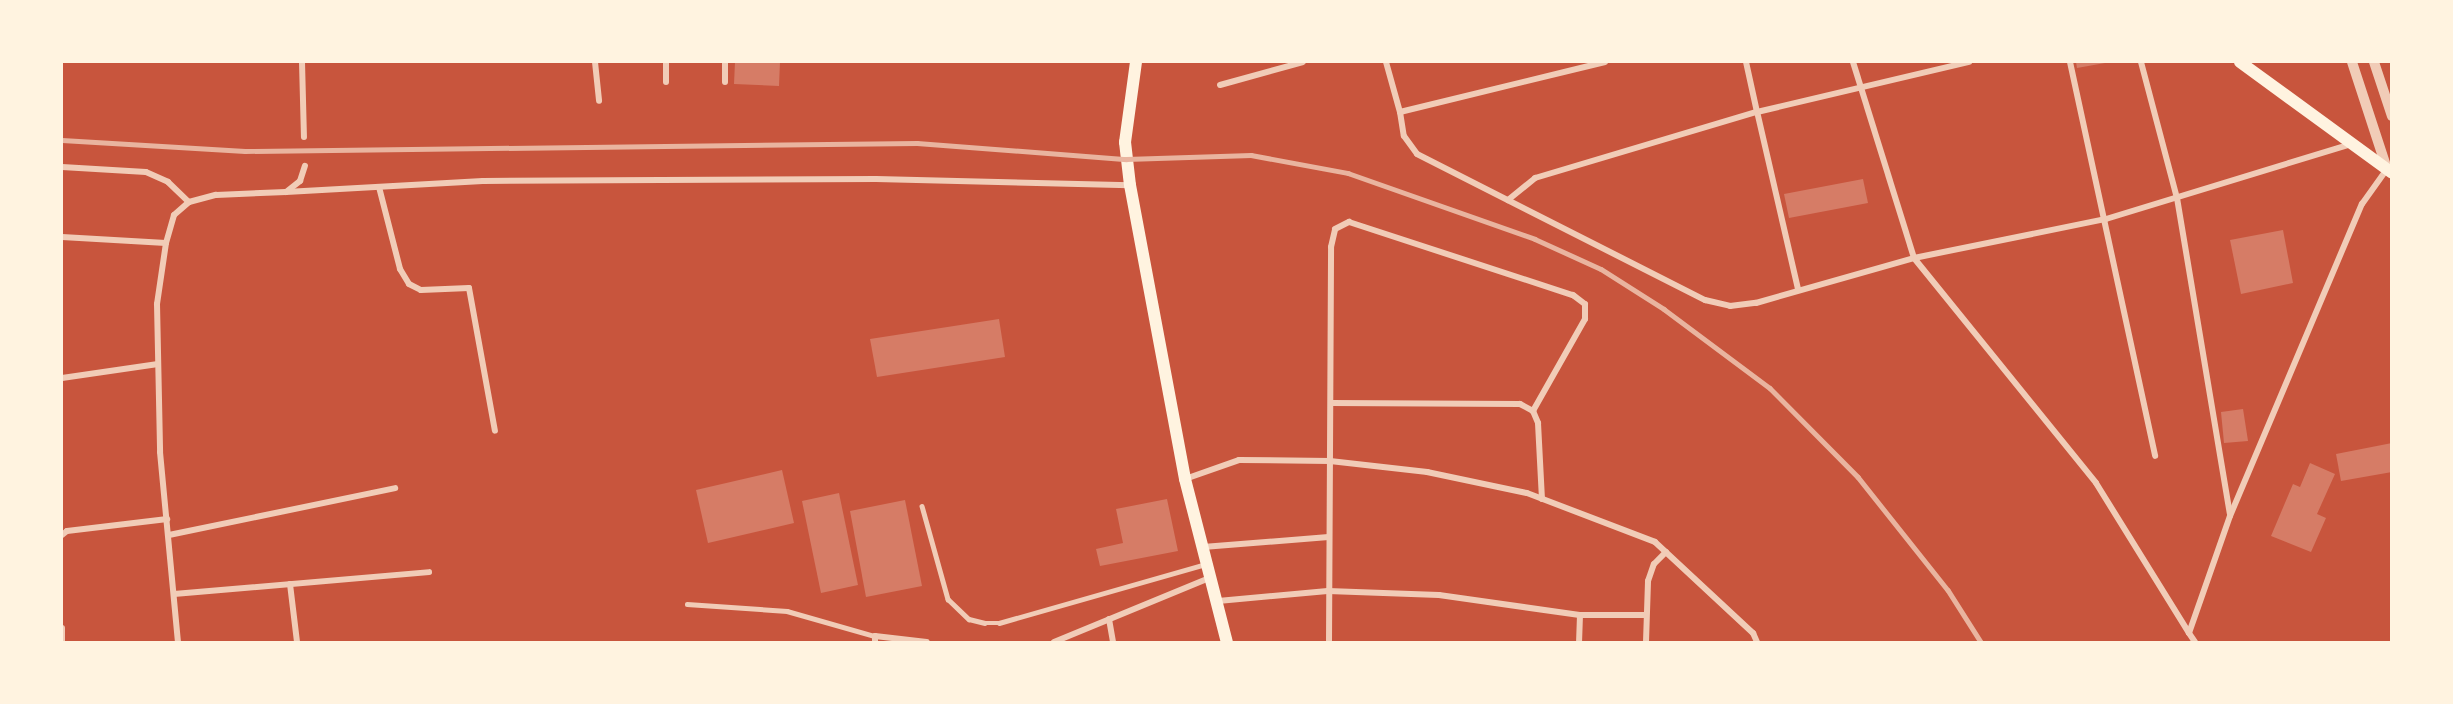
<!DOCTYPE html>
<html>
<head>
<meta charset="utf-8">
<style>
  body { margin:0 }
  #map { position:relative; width:2453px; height:704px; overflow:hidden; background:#c8553d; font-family:Mulish,sans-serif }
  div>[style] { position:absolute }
  .building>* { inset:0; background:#d67c66 }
  .service>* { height:4.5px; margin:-2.25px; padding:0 2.25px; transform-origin:2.25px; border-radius:2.25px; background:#f1ccb7 }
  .minor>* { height:6px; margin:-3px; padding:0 3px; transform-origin:3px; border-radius:3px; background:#f1ccb7 }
  .tertiary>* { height:10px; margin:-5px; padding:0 5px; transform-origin:5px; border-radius:5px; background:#f1ccb7 }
  .secondary>* { height:12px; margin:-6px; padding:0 6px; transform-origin:6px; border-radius:6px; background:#fff3e0 }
  .rail>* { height:4.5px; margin:-2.25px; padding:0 2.25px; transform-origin:2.25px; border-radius:2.25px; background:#e9b49f }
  span { translate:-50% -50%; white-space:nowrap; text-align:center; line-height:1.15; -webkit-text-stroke:6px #fff3e0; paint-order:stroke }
  .frame { position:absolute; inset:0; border:63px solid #fff3e0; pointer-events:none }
</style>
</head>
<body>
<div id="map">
  <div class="building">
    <div style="clip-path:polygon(735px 62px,780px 62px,779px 86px,734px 84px)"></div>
    <div style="clip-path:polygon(2076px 62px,2105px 62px,2105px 63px,2077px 68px)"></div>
    <div style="clip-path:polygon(1863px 179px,1868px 203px,1789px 218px,1784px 194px)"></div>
    <div style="clip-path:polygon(2283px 230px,2293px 283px,2241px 294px,2230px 240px)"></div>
    <div style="clip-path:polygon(999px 319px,1005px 357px,877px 377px,870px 339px)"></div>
    <div style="clip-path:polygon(2243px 409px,2248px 441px,2224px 443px,2221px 412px)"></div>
    <div style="clip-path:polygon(2392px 443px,2392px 472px,2341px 481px,2336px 454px)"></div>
    <div style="clip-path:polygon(2310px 463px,2335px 474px,2317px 514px,2326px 518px,2311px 552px,2271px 536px,2293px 484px,2300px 487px)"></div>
    <div style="clip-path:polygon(782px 470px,794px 523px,708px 543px,696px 490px)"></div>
    <div style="clip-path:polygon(839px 493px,858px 585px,821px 593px,802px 501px)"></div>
    <div style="clip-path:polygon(1167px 499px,1178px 551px,1100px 566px,1096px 549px,1123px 543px,1116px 509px)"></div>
    <div style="clip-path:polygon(905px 500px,922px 586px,866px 597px,850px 511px)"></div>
  </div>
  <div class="service">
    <div style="left:922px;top:506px;width:97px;rotate:74.4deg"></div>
    <div style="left:948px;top:599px;width:29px;rotate:44deg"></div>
    <div style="left:969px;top:619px;width:16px;rotate:14deg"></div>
    <div style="left:985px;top:623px;width:14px"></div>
    <div style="left:999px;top:623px;width:215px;rotate:-15.9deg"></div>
    <div style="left:687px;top:604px;width:100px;rotate:4deg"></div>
    <div style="left:787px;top:611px;width:91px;rotate:15.9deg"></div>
  </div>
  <div class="minor">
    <div style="left:302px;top:62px;width:75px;rotate:88.5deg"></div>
    <div style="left:595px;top:62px;width:39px;rotate:84deg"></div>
    <div style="left:666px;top:62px;width:20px;rotate:90deg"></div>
    <div style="left:1386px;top:62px;width:52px;rotate:74.4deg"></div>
    <div style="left:1400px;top:112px;width:211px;rotate:-13.7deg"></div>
    <div style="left:1853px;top:62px;width:205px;rotate:72.7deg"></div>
    <div style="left:1914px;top:258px;width:289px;rotate:51deg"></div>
    <div style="left:2096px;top:483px;width:176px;rotate:58.2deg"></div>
    <div style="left:2070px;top:62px;width:403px;rotate:77.8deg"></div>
    <div style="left:2141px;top:62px;width:141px;rotate:75.2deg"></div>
    <div style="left:2177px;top:198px;width:320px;rotate:80.5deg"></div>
    <div style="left:725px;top:82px;width:20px;rotate:-90deg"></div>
    <div style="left:1220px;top:85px;width:86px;rotate:-15.5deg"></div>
    <div style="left:1400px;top:112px;width:24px;rotate:81deg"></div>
    <div style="left:1404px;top:136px;width:22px;rotate:54deg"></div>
    <div style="left:1417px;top:154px;width:323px;rotate:26.9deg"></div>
    <div style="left:1705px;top:300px;width:26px;rotate:13deg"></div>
    <div style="left:1730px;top:306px;width:26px;rotate:-7deg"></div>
    <div style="left:1756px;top:303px;width:164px;rotate:-15.9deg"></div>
    <div style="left:1914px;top:258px;width:196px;rotate:-11.5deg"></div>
    <div style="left:2106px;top:219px;width:257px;rotate:-17deg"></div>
    <div style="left:62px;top:167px;width:84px;rotate:3.4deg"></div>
    <div style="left:146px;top:172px;width:24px;rotate:24deg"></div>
    <div style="left:168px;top:182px;width:29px;rotate:44deg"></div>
    <div style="left:379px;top:187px;width:85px;rotate:75.6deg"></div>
    <div style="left:400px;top:269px;width:17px;rotate:59deg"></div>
    <div style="left:409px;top:284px;width:13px;rotate:27deg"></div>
    <div style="left:421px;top:290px;width:48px;rotate:-2.4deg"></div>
    <div style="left:469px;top:288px;width:145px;rotate:79.7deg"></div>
    <div style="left:286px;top:192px;width:197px;rotate:-3.2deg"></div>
    <div style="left:483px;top:181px;width:393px;rotate:-0.3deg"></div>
    <div style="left:876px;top:179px;width:254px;rotate:1.4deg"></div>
    <div style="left:1508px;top:200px;width:35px;rotate:-39deg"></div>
    <div style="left:1535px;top:178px;width:232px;rotate:-16.6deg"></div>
    <div style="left:1757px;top:112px;width:51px;rotate:-102.4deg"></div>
    <div style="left:62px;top:237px;width:104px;rotate:3.3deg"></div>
    <div style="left:166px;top:243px;width:62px;rotate:98.4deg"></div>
    <div style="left:157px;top:304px;width:148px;rotate:88.8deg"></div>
    <div style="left:160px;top:452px;width:191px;rotate:84.6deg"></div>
    <div style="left:166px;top:243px;width:29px;rotate:-74deg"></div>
    <div style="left:174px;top:215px;width:20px;rotate:-41deg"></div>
    <div style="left:189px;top:202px;width:28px;rotate:-15deg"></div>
    <div style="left:216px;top:195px;width:70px;rotate:-2.5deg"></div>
    <div style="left:286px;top:192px;width:18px;rotate:-38deg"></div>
    <div style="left:300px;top:181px;width:16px;rotate:-72deg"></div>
    <div style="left:1798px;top:289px;width:182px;rotate:-103deg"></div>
    <div style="left:1757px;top:112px;width:218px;rotate:-13.3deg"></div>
    <div style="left:62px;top:378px;width:97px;rotate:-8.3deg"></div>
    <div style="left:1331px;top:403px;width:189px;rotate:0.3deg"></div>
    <div style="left:1520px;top:404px;width:15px;rotate:28deg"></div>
    <div style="left:1533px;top:411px;width:13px;rotate:67deg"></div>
    <div style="left:1538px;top:423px;width:76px;rotate:87deg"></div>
    <div style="left:1185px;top:479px;width:57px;rotate:-19.4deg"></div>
    <div style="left:1239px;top:460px;width:91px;rotate:0.6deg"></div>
    <div style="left:1330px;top:461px;width:98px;rotate:6.5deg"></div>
    <div style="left:1427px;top:472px;width:102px;rotate:11.9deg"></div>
    <div style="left:1527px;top:493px;width:137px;rotate:20.9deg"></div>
    <div style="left:1655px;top:542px;width:134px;rotate:42.9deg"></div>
    <div style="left:1753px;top:633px;width:10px;rotate:66deg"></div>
    <div style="left:62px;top:535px;width:6px;rotate:-39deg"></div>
    <div style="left:67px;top:531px;width:101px;rotate:-6.8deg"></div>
    <div style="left:169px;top:535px;width:231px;rotate:-11.7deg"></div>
    <div style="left:1203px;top:547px;width:126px;rotate:-4.5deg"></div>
    <div style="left:290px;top:584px;width:58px;rotate:83.1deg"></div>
    <div style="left:174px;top:594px;width:256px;rotate:-4.9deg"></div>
    <div style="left:1218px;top:601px;width:110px;rotate:-5.2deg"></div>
    <div style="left:1328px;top:591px;width:111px;rotate:2.1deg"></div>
    <div style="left:1439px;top:595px;width:142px;rotate:8.1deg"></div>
    <div style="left:1580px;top:615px;width:27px;rotate:92deg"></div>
    <div style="left:1580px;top:615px;width:65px"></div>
    <div style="left:1109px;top:619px;width:23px;rotate:80deg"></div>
    <div style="left:62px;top:628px;width:14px;rotate:90deg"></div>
    <div style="left:875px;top:642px;width:6px;rotate:-90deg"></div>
    <div style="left:875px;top:636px;width:52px;rotate:6.6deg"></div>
    <div style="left:1054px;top:642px;width:168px;rotate:-22.4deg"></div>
    <div style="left:1329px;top:642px;width:395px;rotate:-89.7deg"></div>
    <div style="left:1331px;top:247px;width:18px;rotate:-77deg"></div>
    <div style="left:1335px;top:229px;width:16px;rotate:-27deg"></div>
    <div style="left:1349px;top:222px;width:236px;rotate:18.1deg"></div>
    <div style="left:1573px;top:295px;width:15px;rotate:37deg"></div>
    <div style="left:1585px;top:304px;width:15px;rotate:90deg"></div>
    <div style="left:1585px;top:319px;width:106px;rotate:119.5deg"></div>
    <div style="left:1646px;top:642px;width:61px;rotate:-88.1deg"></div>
    <div style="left:1648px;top:581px;width:18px;rotate:-71deg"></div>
    <div style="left:1654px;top:564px;width:17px;rotate:-45deg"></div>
    <div style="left:2195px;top:642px;width:11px;rotate:-124deg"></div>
    <div style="left:2189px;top:633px;width:124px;rotate:-70.7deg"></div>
    <div style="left:2230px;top:516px;width:339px;rotate:-67.1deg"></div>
    <div style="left:2362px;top:204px;width:43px;rotate:-54.5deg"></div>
  </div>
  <div class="tertiary">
    <div style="left:2352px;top:62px;width:113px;rotate:71.9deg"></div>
    <div style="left:2374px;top:62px;width:57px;rotate:71.6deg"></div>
  </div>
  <div class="secondary">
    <div style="left:1136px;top:62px;width:81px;rotate:97.8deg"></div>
    <div style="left:1125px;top:142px;width:43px;rotate:83.4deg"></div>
    <div style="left:1130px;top:185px;width:299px;rotate:79.4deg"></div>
    <div style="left:1185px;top:479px;width:168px;rotate:75.6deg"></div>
    <div style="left:2240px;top:62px;width:188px;rotate:36.1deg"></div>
  </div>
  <div class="rail">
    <div style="left:62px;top:140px;width:183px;rotate:3.4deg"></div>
    <div style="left:245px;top:151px;width:672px;rotate:-0.68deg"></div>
    <div style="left:917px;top:143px;width:210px;rotate:4.4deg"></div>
    <div style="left:1126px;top:159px;width:125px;rotate:-1.8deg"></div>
    <div style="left:1251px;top:155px;width:99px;rotate:10.5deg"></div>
    <div style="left:1348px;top:173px;width:198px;rotate:19.4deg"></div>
    <div style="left:1535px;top:239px;width:72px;rotate:24.4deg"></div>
    <div style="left:1601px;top:269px;width:75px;rotate:32.4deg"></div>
    <div style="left:1664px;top:309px;width:132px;rotate:36.7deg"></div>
    <div style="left:1770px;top:388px;width:125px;rotate:45.3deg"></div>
    <div style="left:1858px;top:477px;width:144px;rotate:51.5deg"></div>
    <div style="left:1948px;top:590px;width:62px;rotate:57.6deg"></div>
  </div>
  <div class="frame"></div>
</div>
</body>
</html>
